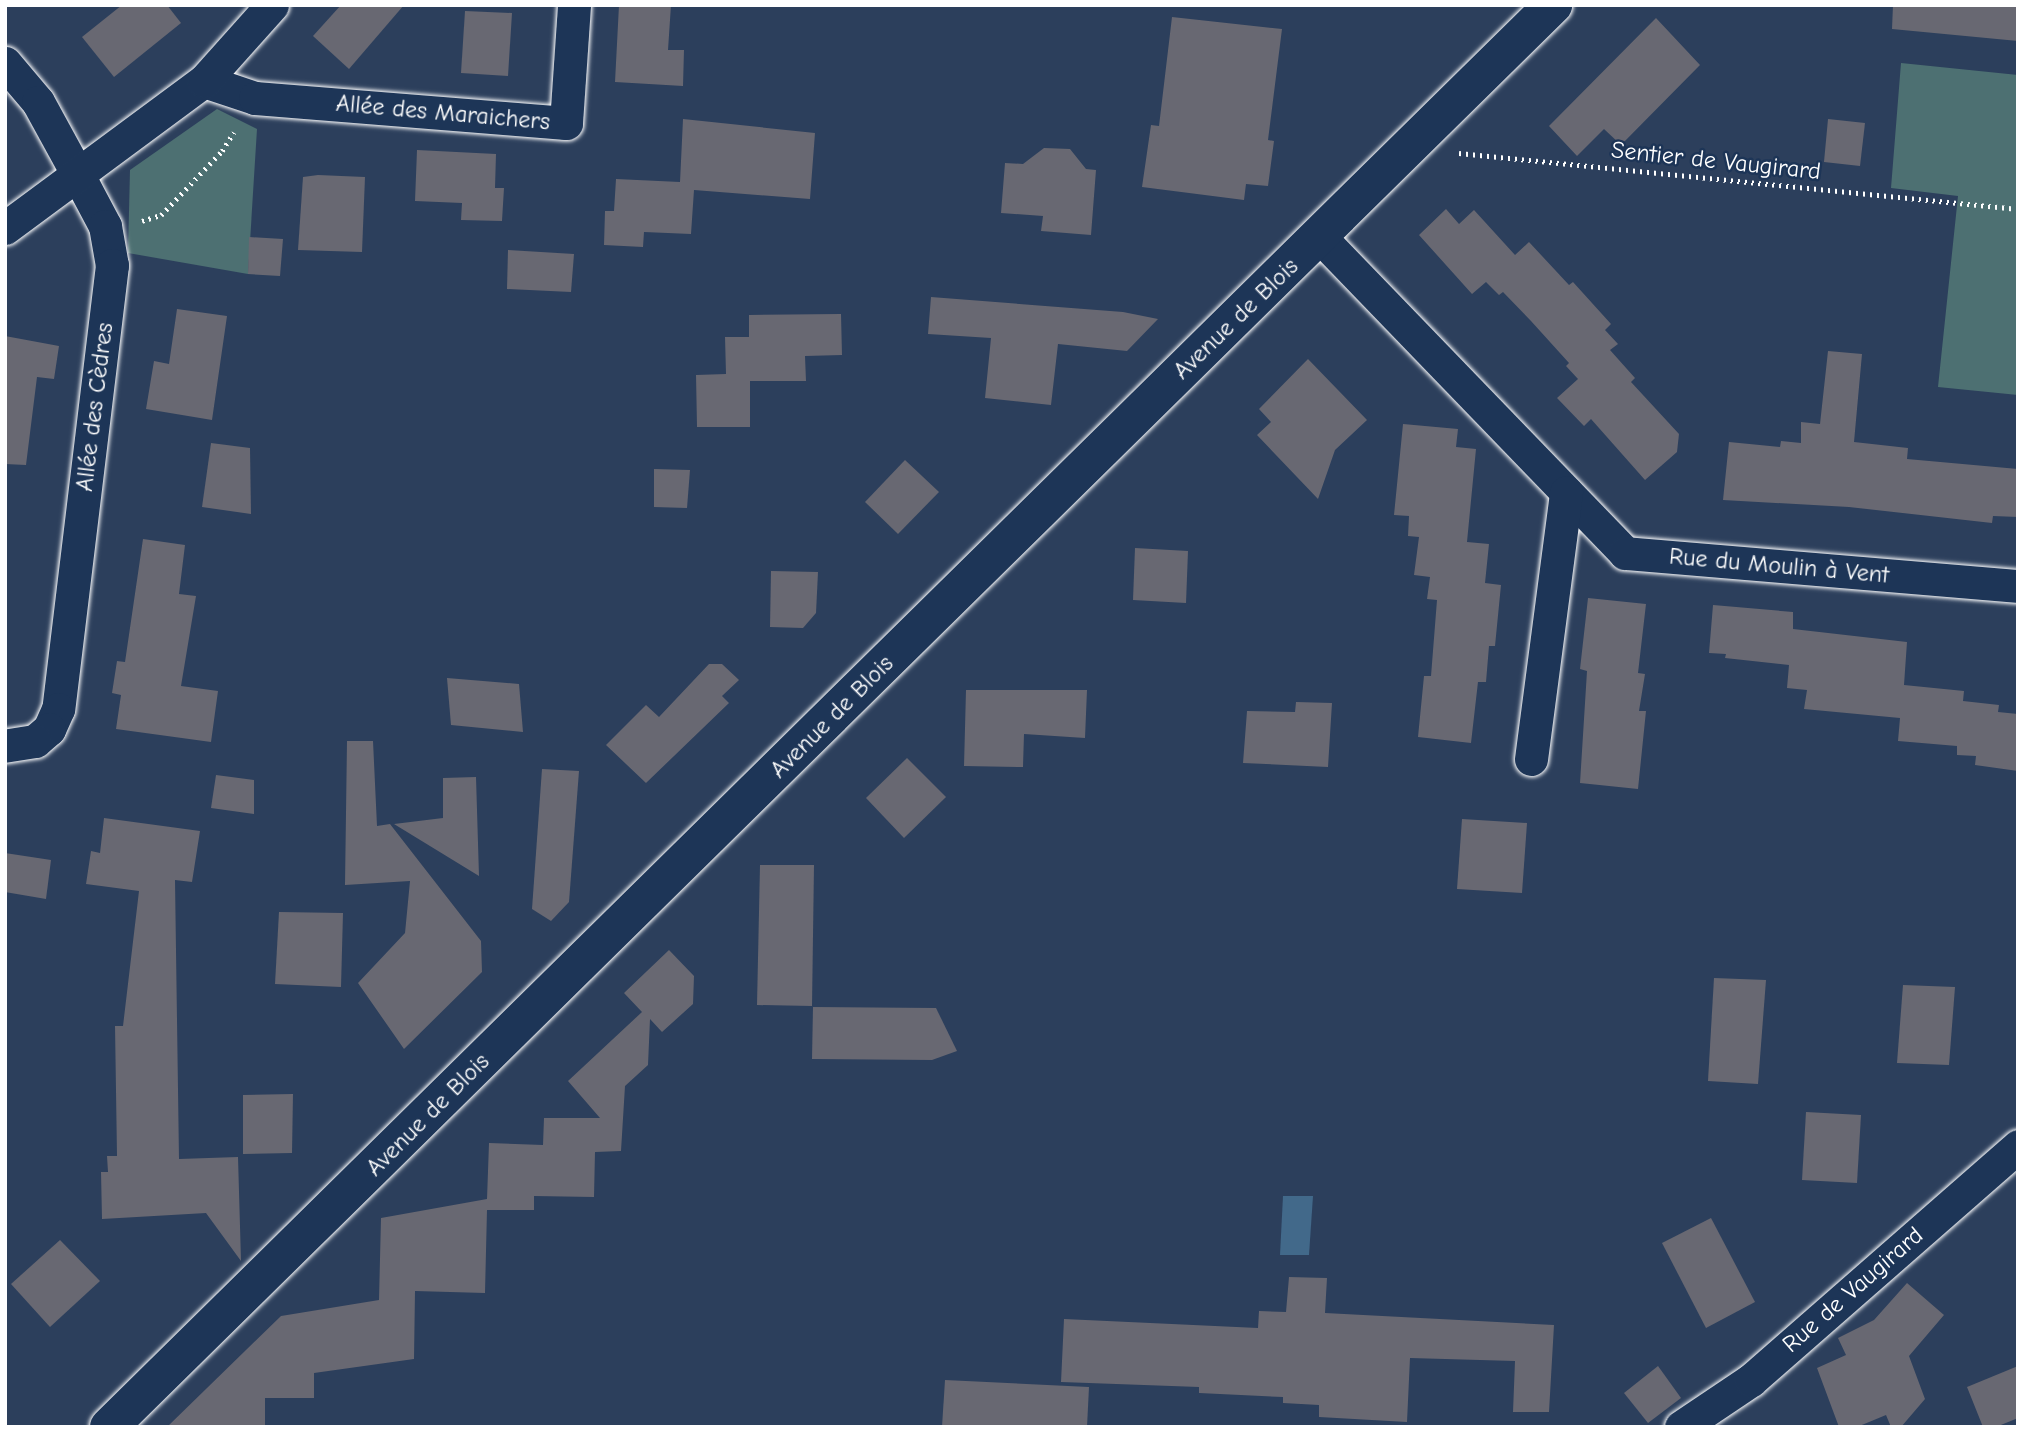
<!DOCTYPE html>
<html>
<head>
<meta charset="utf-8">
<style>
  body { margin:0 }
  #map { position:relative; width:2023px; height:1432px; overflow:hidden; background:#2c3f5c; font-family:"Comic Neue",sans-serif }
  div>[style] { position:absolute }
  .green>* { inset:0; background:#4d7072 }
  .water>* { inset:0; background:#42698a }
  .building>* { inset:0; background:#686872 }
  .path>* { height:4.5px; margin-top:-2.25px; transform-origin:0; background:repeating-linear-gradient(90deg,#fff 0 2px,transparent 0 7px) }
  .roads { filter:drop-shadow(0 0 2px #fff) drop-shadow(0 0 2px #fff) }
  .street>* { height:33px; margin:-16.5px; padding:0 16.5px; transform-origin:16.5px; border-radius:16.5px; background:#1d3557 }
  .secondary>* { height:38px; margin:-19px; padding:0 19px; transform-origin:19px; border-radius:19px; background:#1d3557 }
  span { translate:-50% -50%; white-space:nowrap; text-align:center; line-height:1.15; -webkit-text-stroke:5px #1d3557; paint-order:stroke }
  .street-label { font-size:24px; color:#fff }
  .frame { position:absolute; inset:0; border:7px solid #fff; pointer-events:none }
</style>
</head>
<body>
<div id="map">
  <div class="green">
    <div style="clip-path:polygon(1901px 63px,2018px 75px,2018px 395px,1938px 387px,1958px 196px,1891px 188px)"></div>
    <div style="clip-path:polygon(217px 109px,257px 129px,248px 274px,128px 253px,130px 170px)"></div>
  </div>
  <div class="water">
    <div style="clip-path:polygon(1283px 1196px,1313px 1196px,1309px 1255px,1280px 1255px)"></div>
  </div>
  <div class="building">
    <div style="clip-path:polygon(122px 5px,167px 5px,181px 23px,114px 77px,82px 37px)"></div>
    <div style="clip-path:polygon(341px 5px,404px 5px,349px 69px,313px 36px)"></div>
    <div style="clip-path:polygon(619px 5px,671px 5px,668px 50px,684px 50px,683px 86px,615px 82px)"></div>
    <div style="clip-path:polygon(1893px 5px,2018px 5px,2018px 41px,1892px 29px)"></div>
    <div style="clip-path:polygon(465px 11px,512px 13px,508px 76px,461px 73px)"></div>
    <div style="clip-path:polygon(1172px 17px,1282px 29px,1268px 140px,1274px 141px,1268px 186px,1246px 184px,1244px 200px,1142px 187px,1151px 125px,1159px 126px)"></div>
    <div style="clip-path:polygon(1656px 18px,1700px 65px,1621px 145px,1604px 129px,1577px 156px,1549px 126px)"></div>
    <div style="clip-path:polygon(683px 119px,815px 133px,810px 199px,694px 190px,691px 234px,644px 232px,643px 247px,604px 245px,605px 211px,614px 211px,616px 179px,680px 182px)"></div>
    <div style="clip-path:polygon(1828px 119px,1865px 123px,1860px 166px,1824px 162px)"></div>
    <div style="clip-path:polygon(1044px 148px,1070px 149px,1086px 169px,1096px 170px,1091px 235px,1041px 231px,1043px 216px,1001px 213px,1005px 163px,1023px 164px)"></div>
    <div style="clip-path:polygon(417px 150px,496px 154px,495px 188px,504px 188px,502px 221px,461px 220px,462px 203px,415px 201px)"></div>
    <div style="clip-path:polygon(318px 175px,365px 177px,362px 252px,298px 250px,303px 177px)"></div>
    <div style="clip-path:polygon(1446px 209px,1459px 224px,1474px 210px,1515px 255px,1529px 242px,1569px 285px,1573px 282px,1611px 324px,1605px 330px,1618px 344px,1610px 350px,1635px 378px,1631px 382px,1679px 434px,1677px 452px,1645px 480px,1591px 419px,1584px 426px,1557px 398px,1578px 379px,1566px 366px,1569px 363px,1531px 321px,1503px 292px,1499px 295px,1486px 282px,1472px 294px,1419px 235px)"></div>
    <div style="clip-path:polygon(249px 237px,283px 239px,280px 276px,248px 274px)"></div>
    <div style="clip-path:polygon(508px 250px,574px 254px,571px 292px,507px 289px)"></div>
    <div style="clip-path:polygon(931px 297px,1123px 312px,1158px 319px,1127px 351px,1058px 344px,1051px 405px,985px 398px,991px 338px,928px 334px)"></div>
    <div style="clip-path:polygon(177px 309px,227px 316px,212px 420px,146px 409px,154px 361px,169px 364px)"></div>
    <div style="clip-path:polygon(841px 314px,842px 355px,805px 356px,806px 381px,750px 381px,750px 427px,697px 427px,696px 375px,726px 374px,725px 337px,749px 337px,749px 315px)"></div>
    <div style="clip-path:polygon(5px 336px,59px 346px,54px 379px,37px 377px,26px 465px,5px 464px)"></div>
    <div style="clip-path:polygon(1828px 351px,1862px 354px,1854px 442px,1908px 448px,1907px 459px,2018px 469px,2018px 517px,1993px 516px,1992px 523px,1849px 507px,1723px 500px,1729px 442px,1780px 447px,1781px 441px,1801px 443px,1801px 422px,1820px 424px)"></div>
    <div style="clip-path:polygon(1308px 359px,1367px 420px,1335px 450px,1318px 499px,1257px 435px,1271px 422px,1259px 409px)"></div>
    <div style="clip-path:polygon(1403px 424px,1458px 429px,1456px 447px,1476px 449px,1467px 542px,1489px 544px,1485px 583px,1501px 585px,1495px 646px,1489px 646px,1486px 682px,1478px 682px,1471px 743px,1418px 737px,1424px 676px,1431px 676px,1437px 600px,1427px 599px,1430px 577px,1414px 575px,1419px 537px,1408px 536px,1409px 516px,1394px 515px)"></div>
    <div style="clip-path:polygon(211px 443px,250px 448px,251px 514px,202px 507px)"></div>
    <div style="clip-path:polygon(905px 460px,939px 492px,898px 534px,865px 502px)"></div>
    <div style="clip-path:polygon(654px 469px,690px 470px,687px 508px,654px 507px)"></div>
    <div style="clip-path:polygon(143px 539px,185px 545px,179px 594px,196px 596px,181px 686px,218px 691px,211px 742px,116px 729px,121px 695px,112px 693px,117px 661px,125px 662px)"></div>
    <div style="clip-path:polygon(1135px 548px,1188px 551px,1186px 603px,1133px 600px)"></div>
    <div style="clip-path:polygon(771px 571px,818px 572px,816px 613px,803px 628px,770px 627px)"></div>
    <div style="clip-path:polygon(1588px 598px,1646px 604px,1638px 673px,1645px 674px,1639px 711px,1646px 711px,1638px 789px,1580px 783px,1587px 671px,1580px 669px)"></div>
    <div style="clip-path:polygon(1713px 605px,1793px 612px,1793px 629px,1907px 642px,1904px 685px,1964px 691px,1963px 701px,1999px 705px,1998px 712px,2018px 714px,2018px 771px,1975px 765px,1976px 756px,1957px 755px,1957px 746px,1898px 741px,1900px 718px,1804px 709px,1807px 690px,1787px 688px,1789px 665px,1725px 658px,1726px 654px,1709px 653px)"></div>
    <div style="clip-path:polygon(709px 664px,722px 664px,739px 680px,722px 696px,729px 703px,646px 783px,606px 745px,646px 705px,659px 717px)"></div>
    <div style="clip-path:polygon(447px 678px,519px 684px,523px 732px,451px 725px)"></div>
    <div style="clip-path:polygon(966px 690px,1087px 690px,1085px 738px,1024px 734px,1023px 767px,964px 766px)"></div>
    <div style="clip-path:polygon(1296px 702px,1332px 703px,1328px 767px,1243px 763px,1247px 711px,1295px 712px)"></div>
    <div style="clip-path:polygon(347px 741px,373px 741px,377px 826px,390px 824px,481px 941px,482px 972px,404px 1049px,358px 983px,405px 933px,410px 881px,345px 885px)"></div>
    <div style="clip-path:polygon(907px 758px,946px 797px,904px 838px,866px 798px)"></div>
    <div style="clip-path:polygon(542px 769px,579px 771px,569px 902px,551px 921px,532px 909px)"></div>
    <div style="clip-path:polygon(216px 775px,254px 780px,254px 814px,211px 808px)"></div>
    <div style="clip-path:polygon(476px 777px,479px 876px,394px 824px,443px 818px,443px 778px)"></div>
    <div style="clip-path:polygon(104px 818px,200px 831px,192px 882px,175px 880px,179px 1159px,238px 1157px,241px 1261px,206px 1213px,102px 1219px,101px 1172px,108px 1172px,107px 1156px,117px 1156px,115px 1026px,123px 1026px,139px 891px,86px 884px,91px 851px,100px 853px)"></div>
    <div style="clip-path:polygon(1462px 819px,1527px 823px,1522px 893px,1457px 889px)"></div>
    <div style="clip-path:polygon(5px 853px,51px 860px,46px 899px,5px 892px)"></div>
    <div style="clip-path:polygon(760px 865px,814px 865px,812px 1006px,757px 1005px)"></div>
    <div style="clip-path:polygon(279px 912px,343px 913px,341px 987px,275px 984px)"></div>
    <div style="clip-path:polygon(669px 950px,694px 976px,693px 1004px,662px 1032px,650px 1019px,648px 1065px,625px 1086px,621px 1151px,595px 1152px,594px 1197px,534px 1196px,534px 1210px,487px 1210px,485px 1293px,415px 1291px,414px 1359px,314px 1373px,314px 1398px,265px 1398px,265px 1427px,167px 1427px,281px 1316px,379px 1300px,381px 1218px,487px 1199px,489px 1143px,543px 1145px,544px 1118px,600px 1118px,568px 1081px,642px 1012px,624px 993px)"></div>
    <div style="clip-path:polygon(1714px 978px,1766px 980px,1758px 1084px,1708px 1081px)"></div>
    <div style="clip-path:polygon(1903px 985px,1955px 987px,1949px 1065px,1897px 1063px)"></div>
    <div style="clip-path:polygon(813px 1007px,936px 1008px,957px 1051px,932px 1060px,812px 1059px)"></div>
    <div style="clip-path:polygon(293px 1094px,292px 1153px,243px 1154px,243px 1095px)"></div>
    <div style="clip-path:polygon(1806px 1112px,1861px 1115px,1857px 1183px,1802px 1180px)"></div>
    <div style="clip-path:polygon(1711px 1218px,1755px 1302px,1706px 1328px,1662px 1243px)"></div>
    <div style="clip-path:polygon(60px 1240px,100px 1281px,50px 1327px,11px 1284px)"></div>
    <div style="clip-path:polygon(1289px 1277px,1327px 1278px,1325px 1313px,1554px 1325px,1549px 1412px,1513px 1412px,1515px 1361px,1410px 1358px,1407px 1422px,1319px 1417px,1319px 1405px,1283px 1403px,1283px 1397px,1199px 1393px,1199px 1387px,1061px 1382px,1064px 1319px,1258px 1328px,1259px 1311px,1286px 1312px)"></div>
    <div style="clip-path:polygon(1907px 1283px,1944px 1315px,1909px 1356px,1925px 1399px,1901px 1427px,1891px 1427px,1886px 1415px,1857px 1427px,1839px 1427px,1817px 1368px,1846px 1355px,1838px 1338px,1874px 1320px)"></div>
    <div style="clip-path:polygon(1658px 1366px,1681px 1398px,1648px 1423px,1624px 1393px)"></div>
    <div style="clip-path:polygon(2018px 1366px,2018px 1418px,1996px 1427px,1983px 1427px,1967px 1387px)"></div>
    <div style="clip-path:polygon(945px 1380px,1089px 1387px,1087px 1427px,942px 1427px)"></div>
  </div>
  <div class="path">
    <div style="left:1459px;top:153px;width:562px;rotate:5.72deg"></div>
    <div style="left:142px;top:221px;width:20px;rotate:-18deg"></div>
    <div style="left:161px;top:215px;width:88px;rotate:-46.4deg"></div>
    <div style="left:222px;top:151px;width:22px;rotate:-58deg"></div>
  </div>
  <div class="roads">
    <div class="street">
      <div style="left:5px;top:63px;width:51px;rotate:49.8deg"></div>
      <div style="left:38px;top:102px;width:83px;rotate:61.3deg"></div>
      <div style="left:78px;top:175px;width:58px;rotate:62.1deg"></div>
      <div style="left:105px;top:226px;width:40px;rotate:80deg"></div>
      <div style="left:112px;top:265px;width:447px;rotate:96.9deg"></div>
      <div style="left:58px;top:709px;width:22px;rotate:114deg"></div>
      <div style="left:49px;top:729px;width:18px;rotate:139deg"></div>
      <div style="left:35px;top:741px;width:30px;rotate:171deg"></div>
      <div style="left:204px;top:81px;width:54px;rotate:18.4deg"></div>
      <div style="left:255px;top:98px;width:312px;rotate:4.6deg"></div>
      <div style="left:566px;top:123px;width:118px;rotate:-86.1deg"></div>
      <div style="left:5px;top:228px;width:247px;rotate:-36.5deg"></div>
      <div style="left:204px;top:81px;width:102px;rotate:-48.2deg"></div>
      <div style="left:1320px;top:237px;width:439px;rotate:46deg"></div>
      <div style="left:1625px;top:553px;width:394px;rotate:4.8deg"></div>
      <div style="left:1531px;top:759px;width:269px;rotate:-82.5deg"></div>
      <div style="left:1681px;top:1427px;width:84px;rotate:-33.9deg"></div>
      <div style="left:1751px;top:1380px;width:355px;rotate:-41.2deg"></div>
    </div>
    <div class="secondary">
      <div style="left:109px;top:1427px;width:2027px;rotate:-44.56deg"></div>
    </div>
  </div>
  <div class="street-label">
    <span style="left:443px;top:113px;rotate:5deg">Allée des Maraichers</span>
    <span style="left:1716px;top:161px;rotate:6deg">Sentier de Vaugirard</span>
    <span style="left:1236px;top:319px;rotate:-44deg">Avenue de Blois</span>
    <span style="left:95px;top:407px;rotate:-83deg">Allée des Cèdres</span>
    <span style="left:1779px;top:566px;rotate:5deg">Rue du Moulin à Vent</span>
    <span style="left:832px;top:717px;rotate:-45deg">Avenue de Blois</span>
    <span style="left:428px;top:1115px;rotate:-45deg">Avenue de Blois</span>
    <span style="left:1853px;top:1290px;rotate:-41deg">Rue de Vaugirard</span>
  </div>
  <div class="frame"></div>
</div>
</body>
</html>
